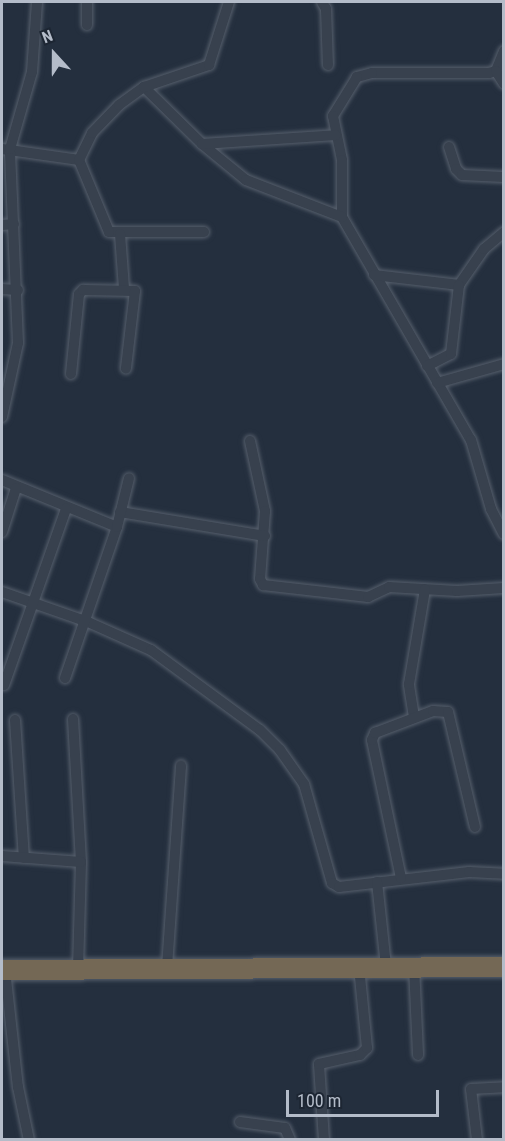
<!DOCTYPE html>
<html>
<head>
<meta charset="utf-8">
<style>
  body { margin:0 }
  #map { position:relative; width:505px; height:1141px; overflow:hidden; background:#242f3e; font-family:"Roboto Condensed",sans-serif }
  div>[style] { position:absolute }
  .roads { filter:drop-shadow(0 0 2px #565f6c) drop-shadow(0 0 2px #565f6c) }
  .street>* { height:10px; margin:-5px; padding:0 5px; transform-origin:5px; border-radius:5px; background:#38414e }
  .highway>* { height:20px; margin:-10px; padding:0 10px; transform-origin:10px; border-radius:10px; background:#746855 }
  span { translate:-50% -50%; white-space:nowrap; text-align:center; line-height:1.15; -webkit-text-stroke:4.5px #1d2633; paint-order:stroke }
  .frame { position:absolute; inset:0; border:3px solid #b4bcc9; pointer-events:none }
  .north { position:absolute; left:24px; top:24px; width:60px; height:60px; -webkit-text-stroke:4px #1d2633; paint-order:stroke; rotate:339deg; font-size:16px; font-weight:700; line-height:24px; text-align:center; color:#b4bcc9 }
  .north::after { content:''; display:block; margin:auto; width:21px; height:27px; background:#b4bcc9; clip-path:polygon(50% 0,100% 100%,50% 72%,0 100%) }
  .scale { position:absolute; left:286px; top:1090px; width:153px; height:27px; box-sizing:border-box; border:3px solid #b4bcc9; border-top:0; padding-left:8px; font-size:18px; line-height:21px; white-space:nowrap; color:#b4bcc9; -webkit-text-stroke:4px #1d2633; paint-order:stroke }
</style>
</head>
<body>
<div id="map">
  <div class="roads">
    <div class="street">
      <div style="left:322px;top:2px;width:8px;rotate:60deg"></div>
      <div style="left:326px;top:9px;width:56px;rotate:88deg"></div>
      <div style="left:87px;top:25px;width:23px;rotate:-90deg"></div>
      <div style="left:504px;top:51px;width:22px;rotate:112deg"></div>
      <div style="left:496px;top:71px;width:7px;rotate:164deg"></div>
      <div style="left:489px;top:73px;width:117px;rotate:180deg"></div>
      <div style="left:372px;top:73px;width:16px;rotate:165deg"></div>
      <div style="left:357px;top:77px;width:46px;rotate:121.6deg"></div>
      <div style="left:333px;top:116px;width:45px;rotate:78.4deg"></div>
      <div style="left:342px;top:160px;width:57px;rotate:90deg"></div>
      <div style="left:342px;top:217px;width:258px;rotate:60deg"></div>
      <div style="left:471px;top:440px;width:72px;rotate:73.8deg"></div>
      <div style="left:491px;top:509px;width:28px;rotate:63deg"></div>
      <div style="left:496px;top:71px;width:15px;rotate:58deg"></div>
      <div style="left:144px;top:87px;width:81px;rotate:44.5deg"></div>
      <div style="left:202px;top:144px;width:57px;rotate:39.3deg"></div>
      <div style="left:246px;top:180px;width:103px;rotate:21.1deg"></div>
      <div style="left:202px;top:144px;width:134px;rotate:-3.8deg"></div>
      <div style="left:449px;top:147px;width:23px;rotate:72deg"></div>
      <div style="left:456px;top:169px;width:8px;rotate:45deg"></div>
      <div style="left:462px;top:175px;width:42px;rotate:2.7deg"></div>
      <div style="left:2px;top:149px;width:78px;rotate:8.1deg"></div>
      <div style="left:2px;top:225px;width:12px;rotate:-5deg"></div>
      <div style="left:204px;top:232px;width:95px;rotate:180deg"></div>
      <div style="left:109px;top:232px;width:78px;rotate:-112.6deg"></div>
      <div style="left:79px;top:160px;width:30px;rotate:-64deg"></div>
      <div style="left:92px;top:133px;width:39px;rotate:-46deg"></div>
      <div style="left:119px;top:105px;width:31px;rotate:-36deg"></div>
      <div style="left:144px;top:87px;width:69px;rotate:-18.7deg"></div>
      <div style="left:209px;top:65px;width:66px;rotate:-72.4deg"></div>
      <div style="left:120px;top:234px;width:54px;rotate:85.8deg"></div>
      <div style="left:374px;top:275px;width:86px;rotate:6.7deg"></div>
      <div style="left:459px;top:285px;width:44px;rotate:-55.2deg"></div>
      <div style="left:484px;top:249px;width:26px;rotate:-40deg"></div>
      <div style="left:2px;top:289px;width:16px;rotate:4deg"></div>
      <div style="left:427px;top:366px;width:27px;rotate:-27deg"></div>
      <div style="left:451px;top:354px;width:69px;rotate:-83.4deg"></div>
      <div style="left:71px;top:374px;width:80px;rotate:-84.3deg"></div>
      <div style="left:79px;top:294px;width:6px;rotate:-45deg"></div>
      <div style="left:83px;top:290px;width:52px;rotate:1.1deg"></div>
      <div style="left:135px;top:291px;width:78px;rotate:96.7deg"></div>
      <div style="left:437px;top:383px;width:70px;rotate:-15.8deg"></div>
      <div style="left:2px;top:417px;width:76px;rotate:-77.8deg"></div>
      <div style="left:18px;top:343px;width:194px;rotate:-92.4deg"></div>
      <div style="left:10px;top:149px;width:80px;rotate:-74.1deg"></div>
      <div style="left:32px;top:72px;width:70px;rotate:-85.9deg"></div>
      <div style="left:250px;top:441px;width:72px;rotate:77.9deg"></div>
      <div style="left:265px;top:511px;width:68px;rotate:94.2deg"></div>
      <div style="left:260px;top:579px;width:7px;rotate:63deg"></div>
      <div style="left:263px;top:585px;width:106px;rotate:6.5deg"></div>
      <div style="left:368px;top:597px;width:23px;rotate:-25deg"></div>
      <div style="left:389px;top:587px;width:68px;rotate:3.4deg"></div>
      <div style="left:457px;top:591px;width:47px;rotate:-3.7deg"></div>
      <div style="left:2px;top:480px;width:124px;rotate:22.2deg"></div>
      <div style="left:120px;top:512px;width:147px;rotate:9.4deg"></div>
      <div style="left:2px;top:532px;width:46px;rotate:-72.3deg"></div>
      <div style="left:2px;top:592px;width:91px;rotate:19.2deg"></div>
      <div style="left:88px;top:622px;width:69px;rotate:24deg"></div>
      <div style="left:151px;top:650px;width:135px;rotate:36.3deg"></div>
      <div style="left:260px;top:730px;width:28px;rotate:45deg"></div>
      <div style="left:280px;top:750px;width:42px;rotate:54.8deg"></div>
      <div style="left:304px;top:784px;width:103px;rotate:74.2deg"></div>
      <div style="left:332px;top:883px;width:8px;rotate:30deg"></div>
      <div style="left:339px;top:887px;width:131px;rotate:-6.6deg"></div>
      <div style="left:469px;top:872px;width:35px;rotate:3deg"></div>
      <div style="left:65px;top:678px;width:160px;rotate:-71deg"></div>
      <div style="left:117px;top:527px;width:50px;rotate:-76.2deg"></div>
      <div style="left:4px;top:685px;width:187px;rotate:-70.6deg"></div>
      <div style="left:414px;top:717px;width:33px;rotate:-99deg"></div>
      <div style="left:409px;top:684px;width:96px;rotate:-80.4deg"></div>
      <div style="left:73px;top:719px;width:143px;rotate:86.8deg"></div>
      <div style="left:81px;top:862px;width:107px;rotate:91.6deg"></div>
      <div style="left:15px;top:720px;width:138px;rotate:86.3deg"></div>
      <div style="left:2px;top:856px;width:79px;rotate:4.3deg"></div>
      <div style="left:401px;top:878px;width:141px;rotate:-101.9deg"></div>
      <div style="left:372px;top:740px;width:8px;rotate:-67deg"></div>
      <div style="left:375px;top:733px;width:62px;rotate:-20.8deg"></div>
      <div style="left:433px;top:711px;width:15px;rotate:4deg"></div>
      <div style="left:448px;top:712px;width:118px;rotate:76.8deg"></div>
      <div style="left:377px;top:882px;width:84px;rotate:83.9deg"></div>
      <div style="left:414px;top:966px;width:89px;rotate:87.4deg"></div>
      <div style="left:167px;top:967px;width:202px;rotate:-86deg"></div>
      <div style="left:5px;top:970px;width:118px;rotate:83.7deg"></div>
      <div style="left:18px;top:1087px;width:54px;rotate:78.3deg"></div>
      <div style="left:240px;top:1122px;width:45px;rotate:7.6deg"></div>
      <div style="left:285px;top:1128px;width:13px;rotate:67deg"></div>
      <div style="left:324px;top:1140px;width:76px;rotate:-93.8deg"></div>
      <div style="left:319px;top:1064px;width:42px;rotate:-12.4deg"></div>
      <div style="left:360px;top:1055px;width:10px;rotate:-45deg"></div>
      <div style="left:367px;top:1048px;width:82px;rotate:-95.6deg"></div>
      <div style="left:477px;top:1140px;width:51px;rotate:-96.7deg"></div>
      <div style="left:471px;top:1089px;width:33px;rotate:-3deg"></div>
    </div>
    <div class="highway">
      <div style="left:2px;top:970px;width:502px;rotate:-0.34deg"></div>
    </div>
  </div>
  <div class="frame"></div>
  <div class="north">N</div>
  <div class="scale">100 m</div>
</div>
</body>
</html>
